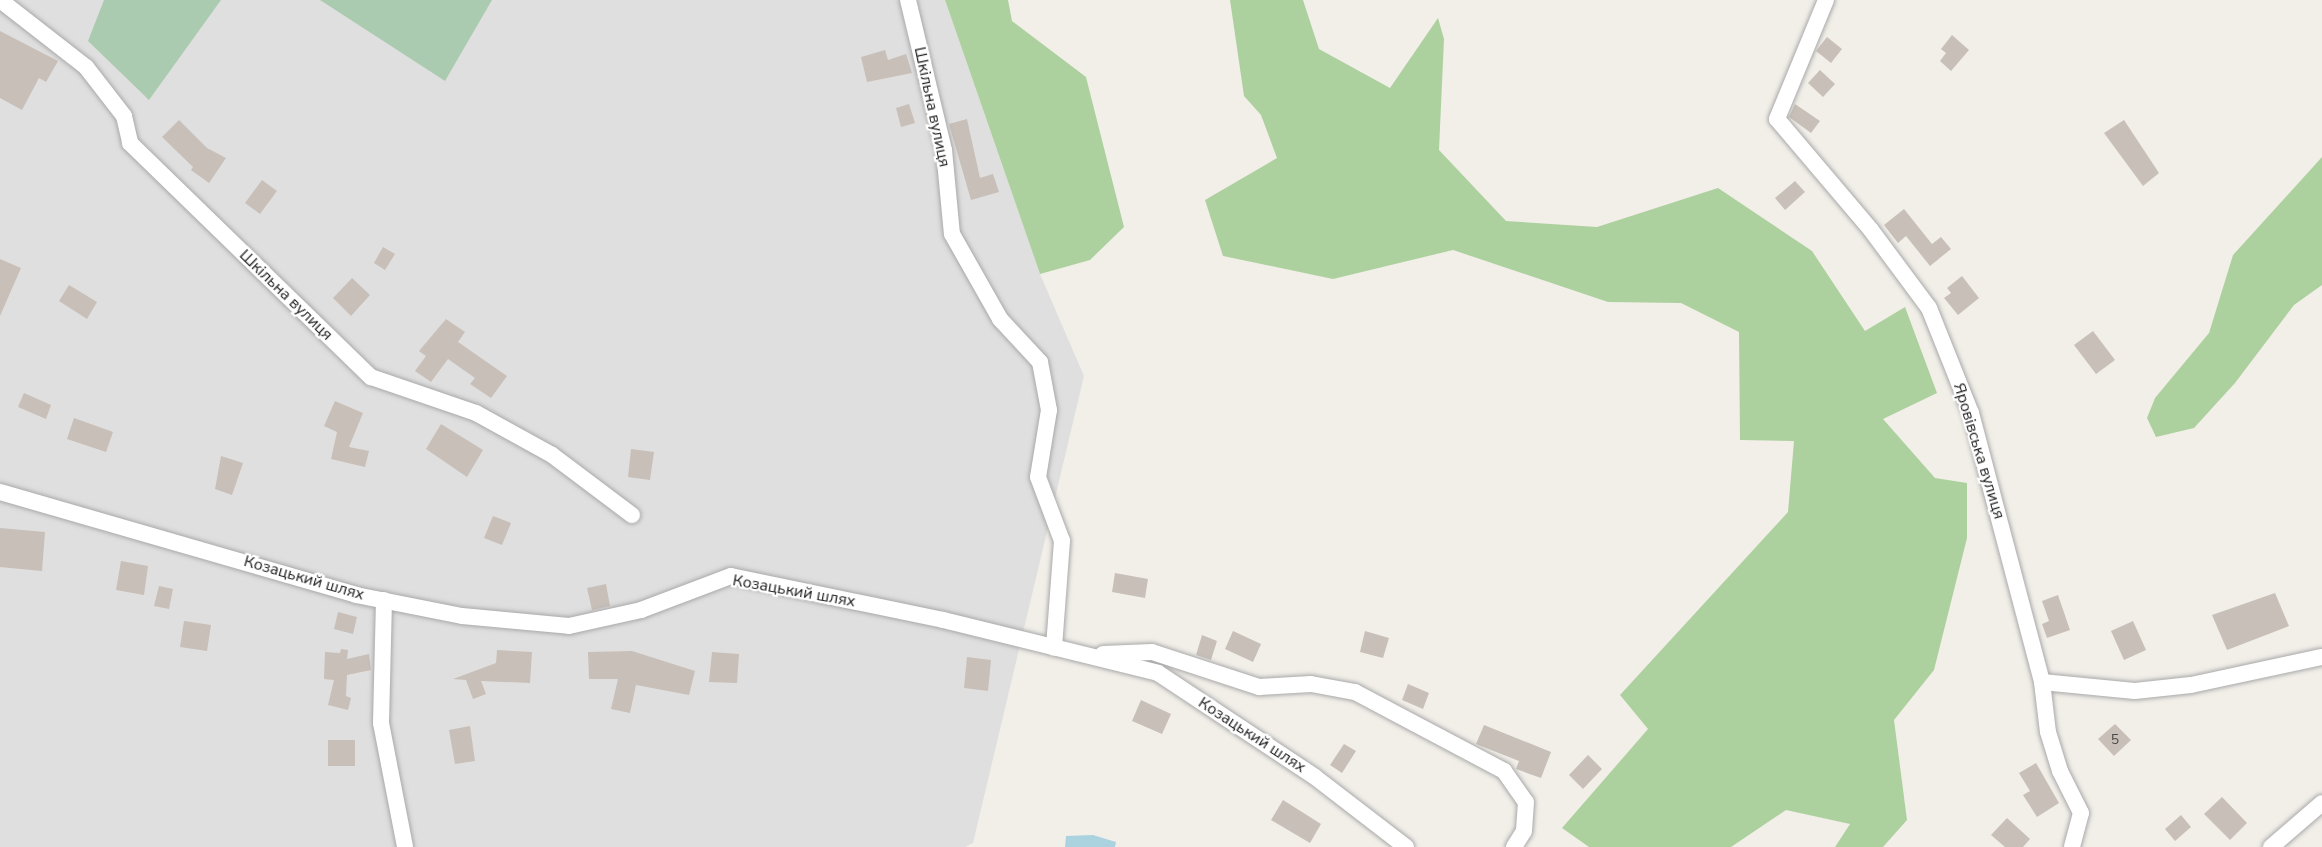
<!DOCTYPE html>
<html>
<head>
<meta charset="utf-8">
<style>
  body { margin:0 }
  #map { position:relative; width:2322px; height:847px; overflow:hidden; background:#f2efe9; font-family:"Nunito Sans",sans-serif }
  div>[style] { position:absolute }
  .residential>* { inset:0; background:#e0dfdf }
  .forest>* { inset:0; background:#add19e }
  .cemetery>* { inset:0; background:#aacbaf }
  .water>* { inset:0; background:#aad3df }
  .building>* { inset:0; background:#c7bfb8 }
  .roads { filter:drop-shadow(0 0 2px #a9a9a9) drop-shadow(0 0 2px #a9a9a9) }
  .minor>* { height:16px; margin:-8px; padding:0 8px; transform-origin:8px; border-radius:8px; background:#fff }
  span { translate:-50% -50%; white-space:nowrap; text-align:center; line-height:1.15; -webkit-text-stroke:4.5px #fff; paint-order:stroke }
  .number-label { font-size:14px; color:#4b4948 }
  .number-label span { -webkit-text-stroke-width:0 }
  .street-label { font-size:16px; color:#222 }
</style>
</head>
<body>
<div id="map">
  <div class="residential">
    <div style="clip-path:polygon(0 0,945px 0,1040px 274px,1084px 376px,973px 843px,965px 847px,0 847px)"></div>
  </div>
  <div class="forest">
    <div style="clip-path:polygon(945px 0,1008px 0,1012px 21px,1086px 77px,1124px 227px,1090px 260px,1040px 274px)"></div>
    <div style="clip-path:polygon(1230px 0,1303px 0,1319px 49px,1390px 88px,1438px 18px,1444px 39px,1439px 150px,1506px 221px,1597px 227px,1718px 188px,1812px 251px,1865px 331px,1905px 307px,1937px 393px,1883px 419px,1935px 478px,1967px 483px,1967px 538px,1934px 670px,1894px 720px,1907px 820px,1883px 847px,1835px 847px,1850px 824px,1786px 810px,1731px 847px,1589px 847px,1562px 828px,1648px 729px,1620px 695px,1788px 512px,1794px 441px,1740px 440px,1739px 332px,1681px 303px,1608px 302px,1453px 250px,1333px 279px,1223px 256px,1205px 200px,1277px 158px,1261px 115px,1244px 96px)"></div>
    <div style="clip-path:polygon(2322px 157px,2322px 285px,2294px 305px,2235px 383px,2194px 428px,2156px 437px,2147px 418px,2155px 398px,2209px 333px,2233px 255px)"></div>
  </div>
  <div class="cemetery">
    <div style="clip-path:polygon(104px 0,221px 0,149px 100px,88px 41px)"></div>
    <div style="clip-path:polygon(320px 0,492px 0,445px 81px)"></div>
  </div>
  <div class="water">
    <div style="clip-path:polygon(1093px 835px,1116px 842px,1115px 847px,1065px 847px,1066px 836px)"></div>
  </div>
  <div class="building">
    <div style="clip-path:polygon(0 31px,58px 61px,46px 82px,39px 78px,22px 110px,0 98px)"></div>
    <div style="clip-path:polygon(1952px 35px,1969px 50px,1951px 71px,1940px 61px,1946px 53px,1941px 49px)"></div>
    <div style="clip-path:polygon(1827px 37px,1842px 49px,1831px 63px,1816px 51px)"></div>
    <div style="clip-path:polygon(885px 50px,888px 60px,906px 54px,912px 73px,867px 82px,861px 57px)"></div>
    <div style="clip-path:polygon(1820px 70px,1835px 84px,1823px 97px,1808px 83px)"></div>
    <div style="clip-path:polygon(909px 104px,915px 123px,901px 127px,896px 108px)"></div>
    <div style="clip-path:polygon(1795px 104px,1820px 121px,1811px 133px,1789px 117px)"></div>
    <div style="clip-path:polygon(967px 119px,980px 178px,993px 174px,999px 192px,971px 200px,949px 124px)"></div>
    <div style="clip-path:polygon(179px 120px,207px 148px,226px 158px,209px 183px,191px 170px,193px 167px,162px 137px)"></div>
    <div style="clip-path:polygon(2124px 120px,2159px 173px,2143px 186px,2104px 133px)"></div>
    <div style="clip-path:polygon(262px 180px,277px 191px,260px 214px,245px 203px)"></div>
    <div style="clip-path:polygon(1795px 181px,1805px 192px,1785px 210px,1775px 198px)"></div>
    <div style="clip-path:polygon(1904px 209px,1932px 244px,1941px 237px,1951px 249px,1930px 266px,1906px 236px,1898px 243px,1884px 225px)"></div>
    <div style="clip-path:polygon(383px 247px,395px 254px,385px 270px,374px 263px)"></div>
    <div style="clip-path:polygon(0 259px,21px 268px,0 316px)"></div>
    <div style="clip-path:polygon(1962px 276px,1979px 298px,1958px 315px,1944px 298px,1951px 293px,1947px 288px)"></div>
    <div style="clip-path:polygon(352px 278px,370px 295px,351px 316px,333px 298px)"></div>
    <div style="clip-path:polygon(69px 285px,97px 302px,87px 319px,59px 301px)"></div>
    <div style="clip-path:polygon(446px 319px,465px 332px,458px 342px,507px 376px,491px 398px,470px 384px,475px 378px,448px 359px,431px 382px,415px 371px,426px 356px,419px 351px)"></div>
    <div style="clip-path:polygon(2093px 331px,2115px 360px,2096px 374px,2074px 345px)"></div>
    <div style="clip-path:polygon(24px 393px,51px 405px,46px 419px,18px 407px)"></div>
    <div style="clip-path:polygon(335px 401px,363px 413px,349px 447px,369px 451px,365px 467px,331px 459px,337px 432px,324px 426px)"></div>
    <div style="clip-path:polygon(74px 418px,113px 432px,106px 452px,67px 439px)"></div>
    <div style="clip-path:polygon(441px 424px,483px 450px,467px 477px,426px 449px)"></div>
    <div style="clip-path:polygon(631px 449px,654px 452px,650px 480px,628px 477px)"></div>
    <div style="clip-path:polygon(221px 456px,243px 463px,232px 495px,215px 489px)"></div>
    <div style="clip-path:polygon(493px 516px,511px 523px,502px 545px,484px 538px)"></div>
    <div style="clip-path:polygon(0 528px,45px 532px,42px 571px,0 567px)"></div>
    <div style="clip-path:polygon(121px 561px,148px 566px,144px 595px,116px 590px)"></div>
    <div style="clip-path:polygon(1115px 573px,1148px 579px,1145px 598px,1112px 592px)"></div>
    <div style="clip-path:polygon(606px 584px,610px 606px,592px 610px,587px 588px)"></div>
    <div style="clip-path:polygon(159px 586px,173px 589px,169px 609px,154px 606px)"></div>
    <div style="clip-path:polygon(2275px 593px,2289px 626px,2227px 650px,2212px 615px)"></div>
    <div style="clip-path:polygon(2058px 595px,2070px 630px,2047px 638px,2042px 624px,2049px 621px,2042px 601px)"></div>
    <div style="clip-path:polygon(338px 612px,357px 617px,353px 634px,334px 629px)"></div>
    <div style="clip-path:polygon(184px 621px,211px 625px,207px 651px,180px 647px)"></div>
    <div style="clip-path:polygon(2133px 621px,2146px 650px,2124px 660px,2111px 631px)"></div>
    <div style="clip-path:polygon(1233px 631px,1261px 644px,1253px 662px,1225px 649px)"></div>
    <div style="clip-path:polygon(1365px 631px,1389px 638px,1383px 658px,1360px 652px)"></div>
    <div style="clip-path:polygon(1202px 635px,1217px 641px,1211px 660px,1196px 655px)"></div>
    <div style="clip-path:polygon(341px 649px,348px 650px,347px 659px,369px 654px,371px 670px,347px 675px,346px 696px,351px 698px,348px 710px,328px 705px,334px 680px,324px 679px,325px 652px,340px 653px)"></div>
    <div style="clip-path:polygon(497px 650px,532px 652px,530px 683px,481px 681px,486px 694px,473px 699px,466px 680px,453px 679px,496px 663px)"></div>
    <div style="clip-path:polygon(632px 651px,695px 671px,689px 695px,636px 685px,630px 713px,611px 709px,618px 679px,589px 679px,588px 652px)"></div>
    <div style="clip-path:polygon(712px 652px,739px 654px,737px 683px,709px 682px)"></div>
    <div style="clip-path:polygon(967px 657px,991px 660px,988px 691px,964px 688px)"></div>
    <div style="clip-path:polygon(1408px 684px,1429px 693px,1423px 709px,1402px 700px)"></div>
    <div style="clip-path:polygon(1141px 700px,1171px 714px,1162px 734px,1132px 721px)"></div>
    <div style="clip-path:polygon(2115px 724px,2131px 740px,2114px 756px,2098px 739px)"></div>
    <div style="clip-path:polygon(1484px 725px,1551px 752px,1541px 778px,1516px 769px,1519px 761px,1476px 744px)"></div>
    <div style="clip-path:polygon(470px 726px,475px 761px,455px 764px,449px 730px)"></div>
    <div style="clip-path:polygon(328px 740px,355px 740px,355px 766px,328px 766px)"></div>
    <div style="clip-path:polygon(1344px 744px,1356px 751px,1342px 773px,1330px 765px)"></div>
    <div style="clip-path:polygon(1588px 755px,1602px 769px,1583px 789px,1569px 775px)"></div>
    <div style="clip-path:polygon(2036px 763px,2059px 803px,2037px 817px,2023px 795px,2030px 791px,2019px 773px)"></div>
    <div style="clip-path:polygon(2222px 797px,2247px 823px,2230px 840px,2204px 814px)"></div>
    <div style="clip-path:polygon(1283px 800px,1321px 824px,1310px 843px,1271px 820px)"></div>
    <div style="clip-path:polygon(2181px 815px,2191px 827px,2175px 841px,2165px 829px)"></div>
    <div style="clip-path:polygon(2007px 818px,2030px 839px,2023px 847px,2005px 847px,1991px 835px)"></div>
  </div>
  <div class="roads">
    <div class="minor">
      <div style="left:0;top:0;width:109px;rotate:37.9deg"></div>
      <div style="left:86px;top:67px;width:62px;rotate:52.2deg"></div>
      <div style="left:124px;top:116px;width:28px;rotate:77deg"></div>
      <div style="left:130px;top:143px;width:336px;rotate:44.2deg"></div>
      <div style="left:371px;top:377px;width:111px;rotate:18.9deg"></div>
      <div style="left:476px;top:413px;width:87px;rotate:28.9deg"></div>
      <div style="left:552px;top:455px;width:100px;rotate:36.9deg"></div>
      <div style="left:908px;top:0;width:154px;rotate:76.5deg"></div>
      <div style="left:944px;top:150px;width:84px;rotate:84.6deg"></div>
      <div style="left:952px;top:234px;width:98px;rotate:60.5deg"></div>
      <div style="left:1000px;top:319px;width:59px;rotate:47.1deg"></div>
      <div style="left:1040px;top:362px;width:49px;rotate:79.4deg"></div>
      <div style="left:1049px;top:410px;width:68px;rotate:99.3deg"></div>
      <div style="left:1038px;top:477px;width:68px;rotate:69.4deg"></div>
      <div style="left:1062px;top:541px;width:107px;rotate:94.3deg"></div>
      <div style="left:1826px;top:0;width:129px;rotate:112.4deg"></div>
      <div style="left:1777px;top:119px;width:145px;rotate:49.7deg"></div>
      <div style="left:1871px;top:230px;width:97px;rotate:53.4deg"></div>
      <div style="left:1929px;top:308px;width:113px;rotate:68.2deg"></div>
      <div style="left:1971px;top:413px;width:278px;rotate:75.2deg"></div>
      <div style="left:2042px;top:682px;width:93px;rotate:5.5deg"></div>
      <div style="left:2135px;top:691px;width:56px;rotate:-6.1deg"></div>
      <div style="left:2191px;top:685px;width:134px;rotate:-12.1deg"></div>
      <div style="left:0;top:492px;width:371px;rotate:16.1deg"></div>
      <div style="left:356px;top:595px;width:108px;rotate:11.2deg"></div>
      <div style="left:462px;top:616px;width:107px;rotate:5.3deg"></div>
      <div style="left:569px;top:626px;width:74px;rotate:-12.5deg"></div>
      <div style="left:641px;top:610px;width:96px;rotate:-20.7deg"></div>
      <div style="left:731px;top:576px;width:217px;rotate:11.7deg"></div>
      <div style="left:943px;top:620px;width:221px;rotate:13.8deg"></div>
      <div style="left:1158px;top:673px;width:188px;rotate:33.5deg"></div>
      <div style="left:1315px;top:777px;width:115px;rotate:37.6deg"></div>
      <div style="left:384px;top:600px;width:123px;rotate:91.4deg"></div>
      <div style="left:381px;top:723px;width:126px;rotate:79deg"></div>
      <div style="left:1103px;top:654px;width:49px;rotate:-2.3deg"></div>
      <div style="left:1152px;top:652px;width:113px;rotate:18.1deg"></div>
      <div style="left:1259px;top:687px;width:52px;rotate:-3.3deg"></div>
      <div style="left:1311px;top:684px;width:45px;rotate:10.3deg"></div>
      <div style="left:1355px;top:692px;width:169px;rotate:27.9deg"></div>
      <div style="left:1504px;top:771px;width:38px;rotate:55deg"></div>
      <div style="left:1526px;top:802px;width:29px;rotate:94deg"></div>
      <div style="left:1524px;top:831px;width:19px;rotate:122deg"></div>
      <div style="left:2042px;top:682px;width:50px;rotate:83.2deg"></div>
      <div style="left:2048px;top:732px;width:41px;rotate:72.9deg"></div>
      <div style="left:2060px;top:771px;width:47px;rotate:63.4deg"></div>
      <div style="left:2081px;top:813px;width:35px;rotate:105deg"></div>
      <div style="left:2271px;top:847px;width:67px;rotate:-40.8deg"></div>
    </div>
  </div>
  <div class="number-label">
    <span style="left:2115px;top:740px">5</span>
  </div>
  <div class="street-label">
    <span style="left:932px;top:107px;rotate:78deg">Шкільна вулиця</span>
    <span style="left:286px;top:295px;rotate:44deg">Шкільна вулиця</span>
    <span style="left:1979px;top:451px;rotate:73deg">Яровівська вулиця</span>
    <span style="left:304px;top:578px;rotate:16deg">Козацький шлях</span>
    <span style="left:794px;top:591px;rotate:10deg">Козацький шлях</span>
    <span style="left:1252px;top:735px;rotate:33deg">Козацький шлях</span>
  </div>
</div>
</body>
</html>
